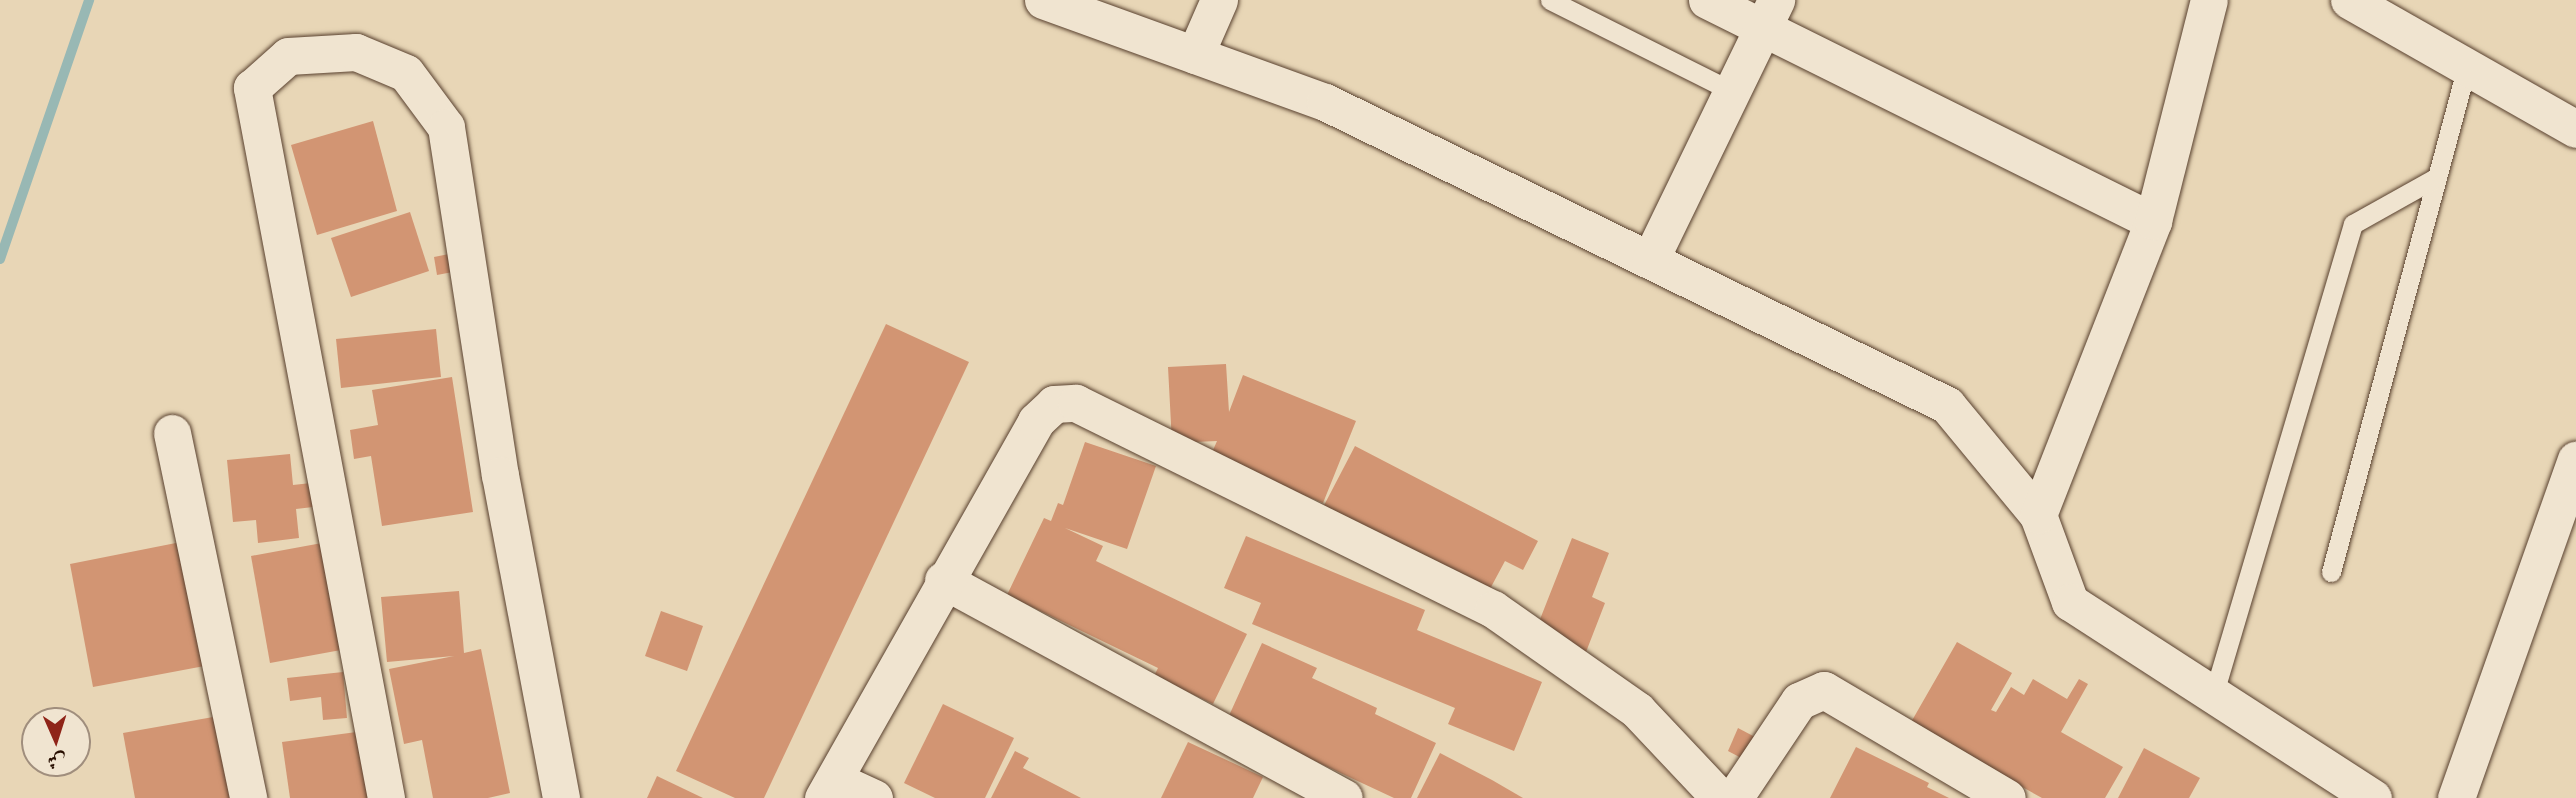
<!DOCTYPE html>
<html>
<head>
<meta charset="utf-8">
<style>
  body { margin:0 }
  #map { position:relative; width:2576px; height:798px; overflow:hidden; background:#e8d6b6; font-family:"IM FELL Double Pica",Amiri,serif }
  div>[style] { position:absolute }
  .stream>* { height:10px; margin:-5px; padding:0 5px; transform-origin:5px; border-radius:5px; background:#98b8b4 }
  .building>* { inset:0; background:#d29573 }
  .roads { filter:drop-shadow(0 0 2px #58402e) drop-shadow(0 0 2px #58402e) }
  .service>* { height:19px; margin:-9.5px; padding:0 9.5px; transform-origin:9.5px; border-radius:9.5px; background:#f0e4d0 }
  .minor>* { height:37px; margin:-18.5px; padding:0 18.5px; transform-origin:18.5px; border-radius:18.5px; background:#f0e4d0 }
  span { translate:-50% -50%; white-space:nowrap; text-align:center; line-height:1.15; -webkit-text-stroke:5px #f0e4d0; paint-order:stroke }
  .north { position:absolute; left:21px; top:707px; width:70px; height:70px; box-sizing:border-box; background:#f0e4d0; border:2px solid #a08e7d; border-radius:50%; rotate:177deg; font-size:19px; font-weight:700; line-height:28px; text-align:center; color:#280e00 }
  .north::after { content:''; display:block; margin:auto; width:24px; height:32px; background:#8f2418; clip-path:polygon(50% 0,100% 100%,50% 72%,0 100%) }
</style>
</head>
<body>
<div id="map">
  <div class="stream">
    <div style="left:0;top:259px;width:274px;rotate:-71deg"></div>
  </div>
  <div class="building">
    <div style="clip-path:polygon(373px 121px,397px 211px,317px 235px,291px 145px)"></div>
    <div style="clip-path:polygon(410px 212px,429px 271px,351px 297px,331px 238px)"></div>
    <div style="clip-path:polygon(454px 253px,458px 271px,437px 275px,434px 257px)"></div>
    <div style="clip-path:polygon(886px 324px,969px 362px,764px 798px,735px 798px,676px 771px)"></div>
    <div style="clip-path:polygon(436px 329px,441px 377px,341px 388px,336px 339px)"></div>
    <div style="clip-path:polygon(1226px 364px,1229px 412px,1243px 375px,1356px 421px,1323px 503px,1210px 457px,1217px 441px,1172px 443px,1168px 367px)"></div>
    <div style="clip-path:polygon(452px 377px,473px 512px,382px 526px,371px 456px,354px 459px,350px 430px,378px 425px,372px 390px)"></div>
    <div style="clip-path:polygon(1085px 442px,1156px 466px,1127px 549px,1065px 528px,1103px 546px,1096px 561px,1247px 634px,1213px 704px,1154px 676px,1158px 668px,1007px 595px,1044px 518px,1051px 521px,1058px 503px,1063px 505px)"></div>
    <div style="clip-path:polygon(1355px 446px,1538px 541px,1523px 570px,1505px 561px,1483px 602px,1319px 515px)"></div>
    <div style="clip-path:polygon(290px 454px,293px 485px,311px 483px,313px 507px,296px 509px,299px 538px,258px 543px,256px 520px,233px 522px,227px 460px)"></div>
    <div style="clip-path:polygon(1246px 536px,1425px 610px,1417px 630px,1542px 682px,1514px 751px,1448px 724px,1455px 708px,1252px 624px,1261px 603px,1224px 588px)"></div>
    <div style="clip-path:polygon(1572px 538px,1609px 553px,1592px 597px,1605px 603px,1586px 652px,1535px 632px)"></div>
    <div style="clip-path:polygon(191px 540px,215px 664px,93px 687px,70px 564px)"></div>
    <div style="clip-path:polygon(322px 543px,341px 650px,270px 663px,251px 556px)"></div>
    <div style="clip-path:polygon(459px 591px,464px 653px,481px 649px,510px 793px,488px 798px,433px 798px,422px 740px,404px 744px,389px 669px,454px 656px,387px 662px,381px 597px)"></div>
    <div style="clip-path:polygon(661px 611px,703px 626px,687px 671px,645px 656px)"></div>
    <div style="clip-path:polygon(1957px 642px,2012px 673px,1991px 710px,1996px 712px,2011px 687px,2024px 695px,2033px 679px,2067px 699px,2079px 679px,2088px 684px,2061px 732px,2123px 767px,2105px 798px,2042px 798px,1910px 724px)"></div>
    <div style="clip-path:polygon(1262px 643px,1317px 668px,1312px 678px,1377px 708px,1375px 714px,1436px 743px,1411px 798px,1394px 798px,1227px 720px)"></div>
    <div style="clip-path:polygon(343px 672px,347px 718px,323px 720px,321px 697px,290px 701px,287px 678px)"></div>
    <div style="clip-path:polygon(943px 704px,1014px 738px,985px 798px,935px 798px,904px 783px)"></div>
    <div style="clip-path:polygon(230px 714px,238px 798px,135px 798px,123px 733px)"></div>
    <div style="clip-path:polygon(1738px 728px,1755px 737px,1745px 760px,1728px 751px)"></div>
    <div style="clip-path:polygon(364px 731px,374px 798px,290px 798px,282px 742px)"></div>
    <div style="clip-path:polygon(1188px 742px,1263px 777px,1253px 798px,1161px 798px)"></div>
    <div style="clip-path:polygon(1856px 747px,1929px 783px,1927px 787px,1949px 798px,1830px 798px)"></div>
    <div style="clip-path:polygon(2144px 748px,2200px 778px,2189px 798px,2118px 798px)"></div>
    <div style="clip-path:polygon(1015px 751px,1029px 758px,1023px 768px,1081px 798px,991px 798px)"></div>
    <div style="clip-path:polygon(1440px 753px,1492px 780px,1523px 798px,1417px 798px)"></div>
    <div style="clip-path:polygon(657px 776px,703px 798px,647px 798px)"></div>
  </div>
  <div class="roads">
    <div class="service">
      <div style="left:1550px;top:0;width:203px;rotate:26.6deg"></div>
      <div style="left:2331px;top:572px;width:524px;rotate:-74.96deg"></div>
      <div style="left:2214px;top:693px;width:489px;rotate:-73.5deg"></div>
      <div style="left:2353px;top:224px;width:96px;rotate:-29.2deg"></div>
    </div>
    <div class="minor">
      <div style="left:1043px;top:0;width:300px;rotate:19.9deg"></div>
      <div style="left:1325px;top:102px;width:692px;rotate:25.97deg"></div>
      <div style="left:1947px;top:405px;width:143px;rotate:50.4deg"></div>
      <div style="left:2038px;top:515px;width:93px;rotate:69.8deg"></div>
      <div style="left:2070px;top:602px;width:361px;rotate:32.9deg"></div>
      <div style="left:1707px;top:0;width:498px;rotate:26.4deg"></div>
      <div style="left:2349px;top:0;width:261px;rotate:29.6deg"></div>
      <div style="left:1195px;top:55px;width:60px;rotate:-66.4deg"></div>
      <div style="left:1650px;top:260px;width:289px;rotate:-64.1deg"></div>
      <div style="left:172px;top:433px;width:373px;rotate:78.2deg"></div>
      <div style="left:2038px;top:515px;width:316px;rotate:-68.6deg"></div>
      <div style="left:2153px;top:221px;width:228px;rotate:-75.8deg"></div>
      <div style="left:943px;top:580px;width:456px;rotate:28.5deg"></div>
      <div style="left:835px;top:780px;width:43px;rotate:24.8deg"></div>
      <div style="left:386px;top:798px;width:723px;rotate:-100.69deg"></div>
      <div style="left:252px;top:88px;width:48px;rotate:-41.6deg"></div>
      <div style="left:288px;top:56px;width:68px;rotate:-3.4deg"></div>
      <div style="left:356px;top:52px;width:54px;rotate:22.8deg"></div>
      <div style="left:406px;top:73px;width:67px;rotate:53.5deg"></div>
      <div style="left:446px;top:127px;width:352px;rotate:81.2deg"></div>
      <div style="left:500px;top:475px;width:329px;rotate:79.3deg"></div>
      <div style="left:823px;top:798px;width:433px;rotate:-60.5deg"></div>
      <div style="left:1036px;top:421px;width:25px;rotate:-43deg"></div>
      <div style="left:1054px;top:404px;width:22px;rotate:-3deg"></div>
      <div style="left:1076px;top:403px;width:465px;rotate:26.3deg"></div>
      <div style="left:1493px;top:609px;width:176px;rotate:35deg"></div>
      <div style="left:1637px;top:710px;width:121px;rotate:46.7deg"></div>
      <div style="left:1734px;top:798px;width:117px;rotate:-56.2deg"></div>
      <div style="left:1799px;top:701px;width:27px;rotate:-24deg"></div>
      <div style="left:1824px;top:690px;width:212px;rotate:30.5deg"></div>
      <div style="left:2456px;top:798px;width:359px;rotate:-70.5deg"></div>
    </div>
  </div>
  <div class="north">ش</div>
</div>
</body>
</html>
